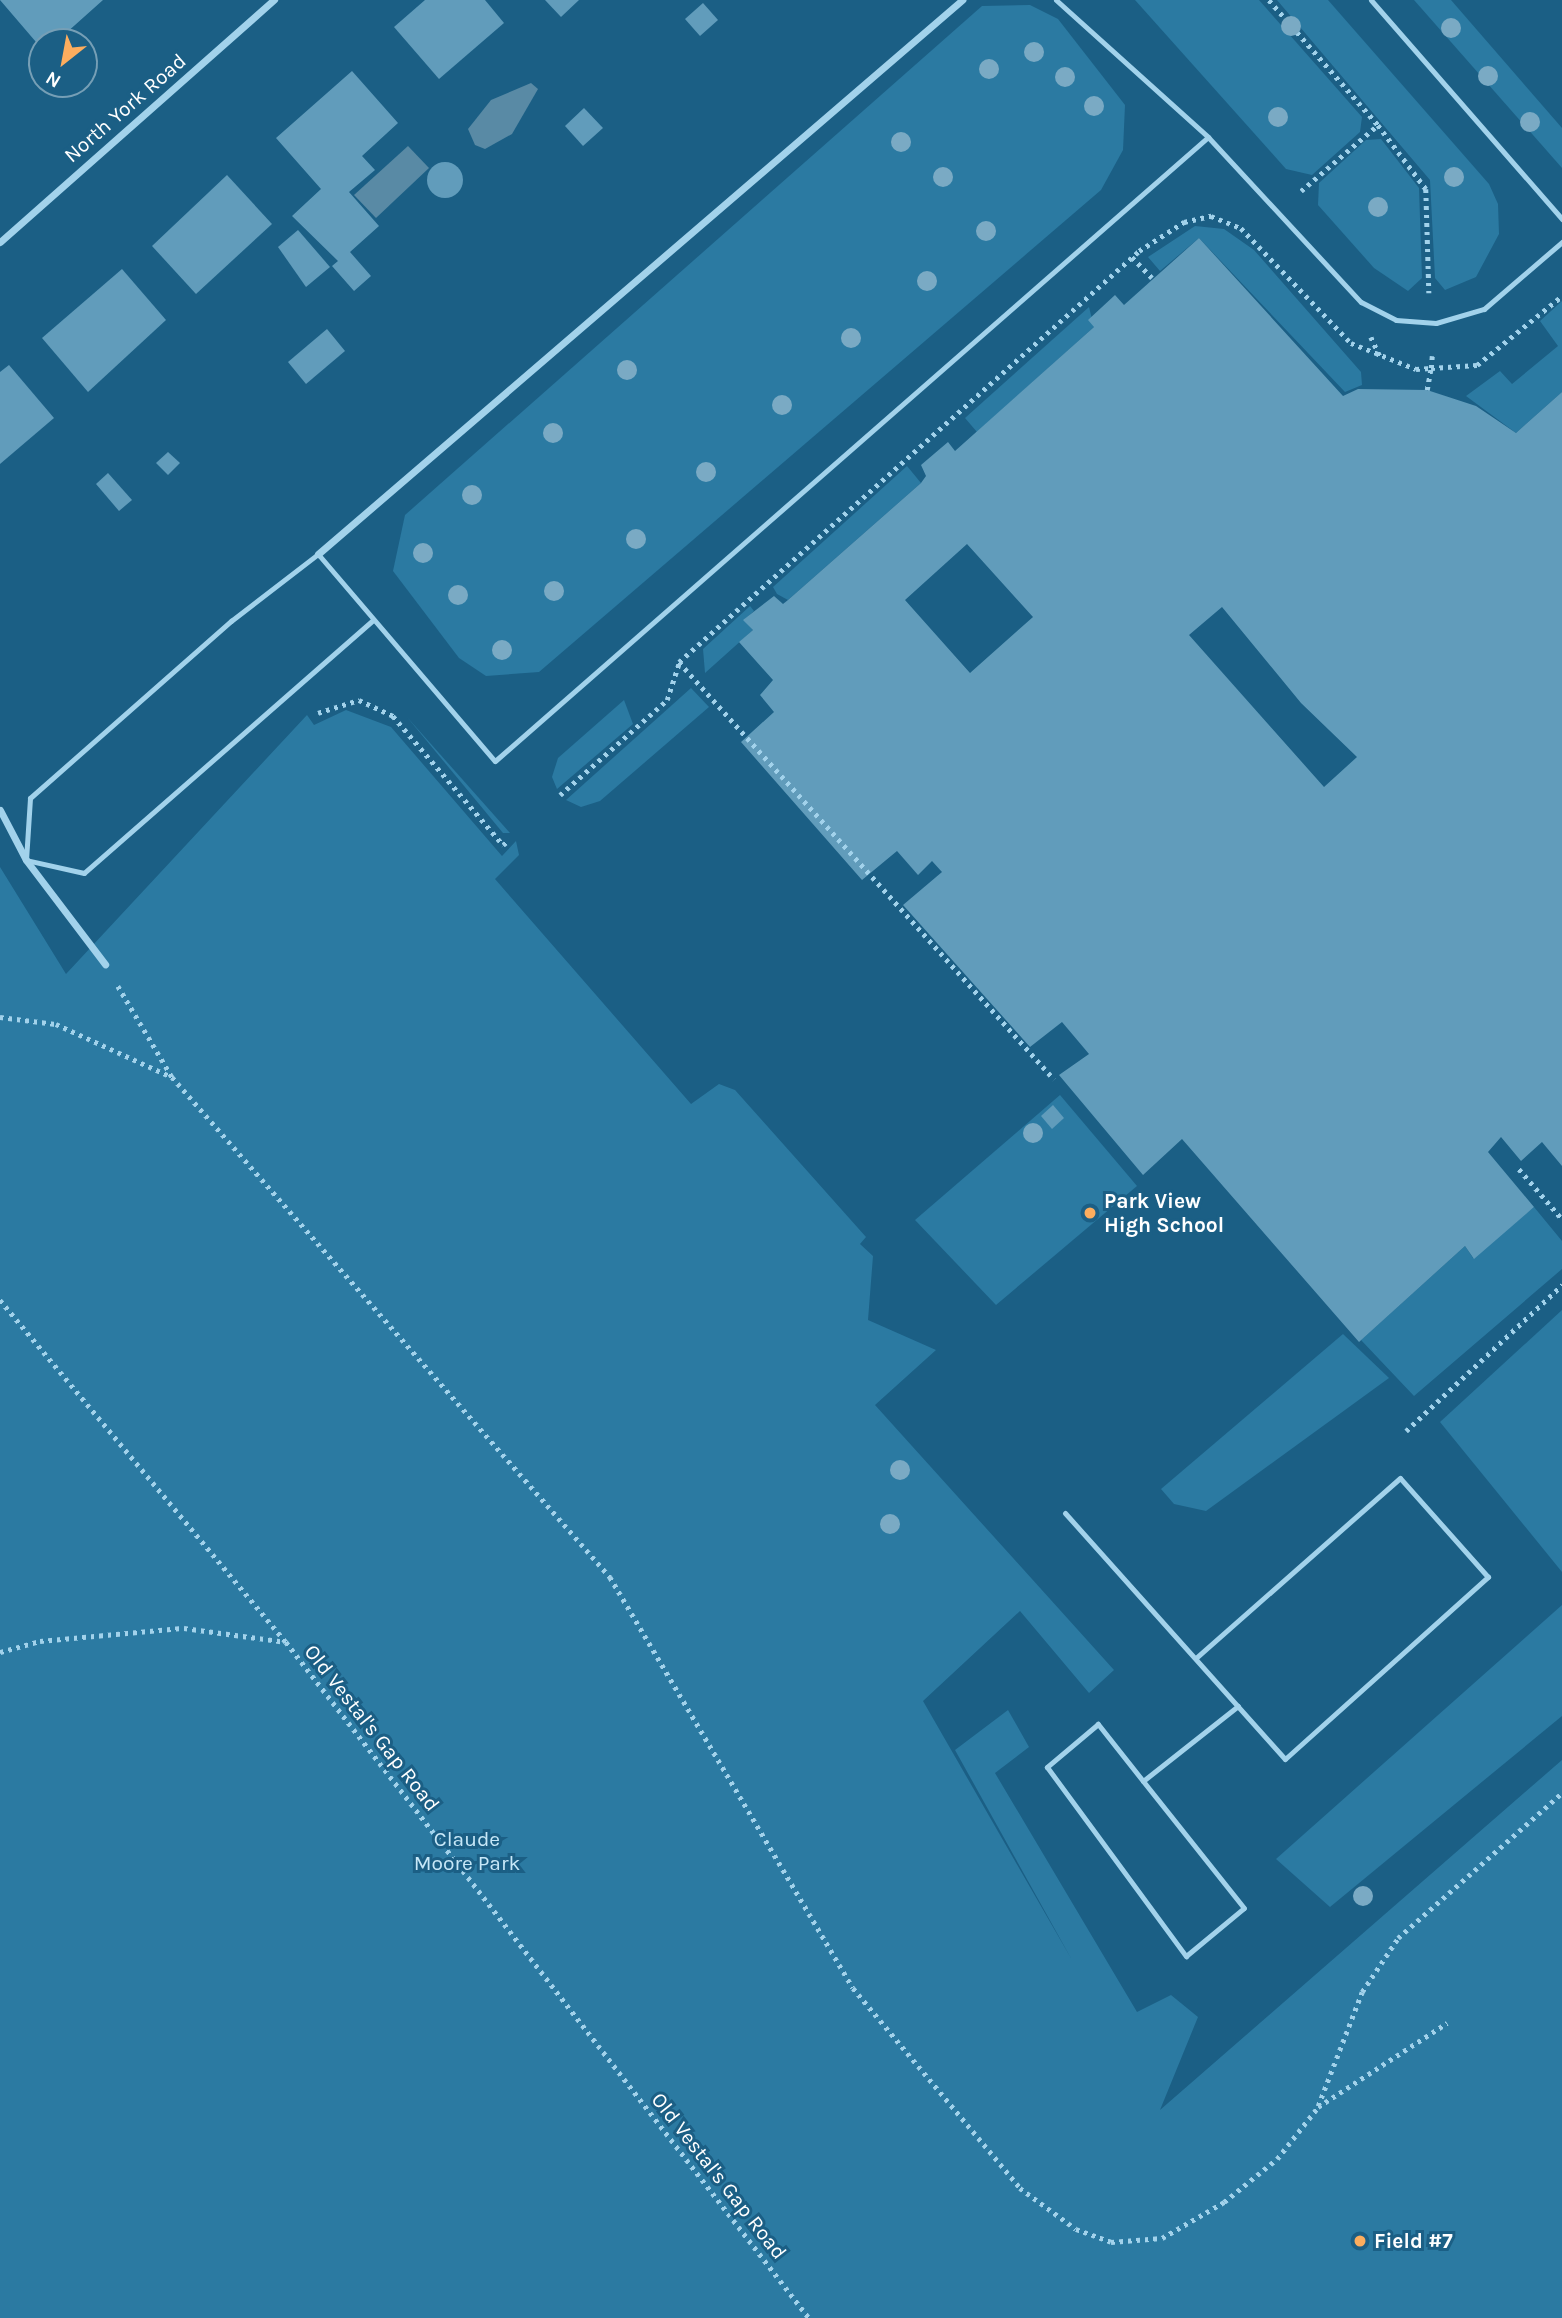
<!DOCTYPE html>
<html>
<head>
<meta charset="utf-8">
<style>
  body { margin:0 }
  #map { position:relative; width:1562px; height:2318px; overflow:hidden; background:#1b5f85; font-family:Karla,sans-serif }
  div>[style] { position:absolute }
  .green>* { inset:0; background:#2b7aa2 }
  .water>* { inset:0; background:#598aa5 }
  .building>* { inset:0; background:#619cbb }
  .round { border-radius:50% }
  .path>* { height:4.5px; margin-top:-2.25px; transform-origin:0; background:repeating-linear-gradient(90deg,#a2d2eb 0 3.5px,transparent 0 8.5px) }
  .service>* { height:5px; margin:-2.5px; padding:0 2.5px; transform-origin:2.5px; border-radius:2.5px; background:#a2d2eb }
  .minor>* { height:7px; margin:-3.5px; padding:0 3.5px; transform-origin:3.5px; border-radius:3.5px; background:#a2d2eb }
  .trees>* { width:20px; height:20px; margin:-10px; border-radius:50%; background:#7aaac4 }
  .dots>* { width:19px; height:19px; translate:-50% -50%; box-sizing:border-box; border:4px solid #1b5f85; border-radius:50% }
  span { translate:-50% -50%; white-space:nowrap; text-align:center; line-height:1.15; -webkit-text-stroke:6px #1b5f85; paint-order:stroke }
  .street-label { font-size:21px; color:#fff }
  .poi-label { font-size:21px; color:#fff; font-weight:700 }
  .left { translate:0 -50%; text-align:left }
  .park-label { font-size:21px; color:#c7e8f8 }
  .north { position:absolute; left:28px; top:28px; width:70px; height:70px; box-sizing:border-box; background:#1b5f85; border:2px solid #769fb6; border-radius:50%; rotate:211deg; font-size:19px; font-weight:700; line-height:28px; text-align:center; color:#fff }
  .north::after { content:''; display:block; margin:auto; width:24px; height:32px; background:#fcad5e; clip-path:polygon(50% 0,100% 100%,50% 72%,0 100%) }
</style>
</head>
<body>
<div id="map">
  <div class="green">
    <div style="clip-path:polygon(1135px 0,1259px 0,1362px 117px,1360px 132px,1312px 175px,1286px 169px)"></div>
    <div style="clip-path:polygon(1277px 0,1328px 0,1489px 184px,1498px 204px,1499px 234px,1476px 277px,1445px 290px,1435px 278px,1430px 180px)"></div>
    <div style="clip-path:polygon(1414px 0,1451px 0,1562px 128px,1562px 168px)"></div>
    <div style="clip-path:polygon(1030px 5px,1058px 19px,1125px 105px,1123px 150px,1101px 190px,539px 672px,486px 676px,459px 658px,393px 571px,405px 515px,982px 6px)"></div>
    <div style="clip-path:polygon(1381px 139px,1419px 188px,1422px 278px,1408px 291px,1374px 268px,1318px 205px,1319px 183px,1366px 140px)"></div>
    <div style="clip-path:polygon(1195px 226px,1224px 229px,1254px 250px,1361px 372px,1362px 385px,1345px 392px,1199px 238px,1160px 271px,1148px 257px)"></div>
    <div style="clip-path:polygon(1562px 301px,1562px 392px,1516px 433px,1466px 396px,1500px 371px,1512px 384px,1558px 346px,1540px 321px)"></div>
    <div style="clip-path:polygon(1089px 307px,1094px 327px,977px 432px,965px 418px)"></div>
    <div style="clip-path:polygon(907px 466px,921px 483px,788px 600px,777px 594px,773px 587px)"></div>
    <div style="clip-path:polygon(750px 606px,754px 611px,744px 620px,753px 630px,705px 673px,703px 649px)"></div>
    <div style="clip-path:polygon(691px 688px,709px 707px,600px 801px,581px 807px,566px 800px)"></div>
    <div style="clip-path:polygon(624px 700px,633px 724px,557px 789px,552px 777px,558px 758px)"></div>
    <div style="clip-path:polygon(346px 710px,391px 727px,502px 856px,516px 841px,519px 855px,495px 879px,691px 1104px,719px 1084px,735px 1090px,866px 1237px,860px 1244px,873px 1256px,868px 1320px,936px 1350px,875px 1405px,1114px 1670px,1089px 1693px,1020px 1611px,923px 1701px,1072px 1960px,955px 1750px,1008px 1710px,1029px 1747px,995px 1773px,1137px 2012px,1171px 1995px,1198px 2017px,1160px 2110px,1562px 1760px,1562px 2318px,0 2318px,0 867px,66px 974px,307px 715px,314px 725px)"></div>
    <div style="clip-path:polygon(407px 717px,510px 833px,503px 833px)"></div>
    <div style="clip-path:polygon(1060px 1095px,1137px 1186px,996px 1305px,915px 1220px)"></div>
    <div style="clip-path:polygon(1534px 1207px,1562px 1241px,1562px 1269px,1414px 1396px,1361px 1340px,1465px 1246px,1473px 1258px)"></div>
    <div style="clip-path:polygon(1562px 1310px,1562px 1572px,1440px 1422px)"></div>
    <div style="clip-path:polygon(1343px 1334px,1389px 1378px,1206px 1511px,1174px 1504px,1161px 1489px)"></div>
    <div style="clip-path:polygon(1562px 1605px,1562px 1716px,1330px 1907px,1276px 1859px)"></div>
  </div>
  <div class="water">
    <div style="clip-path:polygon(531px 83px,538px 89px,512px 134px,485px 149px,475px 145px,468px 129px,491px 100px)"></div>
    <div style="clip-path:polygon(408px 146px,429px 168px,376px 218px,354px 195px)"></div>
  </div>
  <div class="building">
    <div style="clip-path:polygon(0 0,103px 0,56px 42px,42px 42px,42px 49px)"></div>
    <div style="clip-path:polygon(425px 0,485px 0,504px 23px,439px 79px,394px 27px)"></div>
    <div style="clip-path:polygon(545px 0,579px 0,561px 17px)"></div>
    <div style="clip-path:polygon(703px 3px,718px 20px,700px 36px,685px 19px)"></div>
    <div style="clip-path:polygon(352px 71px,398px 123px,362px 156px,375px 170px,349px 192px,379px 226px,350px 252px,371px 276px,354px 291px,332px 266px,338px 261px,292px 216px,321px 189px,276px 138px)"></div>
    <div style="clip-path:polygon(584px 108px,603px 128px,583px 146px,565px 126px)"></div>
    <div class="round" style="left:427px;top:162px;width:36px;height:36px"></div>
    <div style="clip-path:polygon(227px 175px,272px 224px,196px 294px,152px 246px)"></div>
    <div style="clip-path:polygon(298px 230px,330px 267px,306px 287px,278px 247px)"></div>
    <div style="clip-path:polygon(evenodd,1199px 238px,1343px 396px,1358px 389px,1427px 390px,1476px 406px,1516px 433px,1562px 392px,1562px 1166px,1542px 1142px,1521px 1161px,1501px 1137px,1488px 1152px,1534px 1207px,1474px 1259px,1465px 1246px,1359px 1342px,1182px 1139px,1143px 1175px,1059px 1075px,1089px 1054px,1062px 1022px,1030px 1047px,903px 905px,942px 872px,932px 861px,918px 875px,897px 851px,862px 880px,741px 742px,774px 712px,760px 695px,773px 680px,739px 642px,753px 630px,743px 620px,774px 596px,783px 604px,788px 600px,921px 483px,926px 476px,921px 465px,948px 442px,955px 451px,1094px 327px,1088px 320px,1115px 295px,1124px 305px,1199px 238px,967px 544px,1033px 617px,970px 673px,905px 600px,967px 544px,1199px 238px,1222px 607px,1301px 703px,1357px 757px,1324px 787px,1189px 635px,1222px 607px)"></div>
    <div style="clip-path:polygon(122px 269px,166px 320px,88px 392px,42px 338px)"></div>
    <div style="clip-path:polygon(327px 329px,345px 351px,306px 384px,288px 362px)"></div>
    <div style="clip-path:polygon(9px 365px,54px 418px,0 464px,0 372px)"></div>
    <div style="clip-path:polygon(168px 452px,180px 463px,168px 475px,156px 463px)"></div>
    <div style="clip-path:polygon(108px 473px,132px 500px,119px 511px,96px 484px)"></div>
    <div style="clip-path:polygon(1053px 1105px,1064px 1118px,1052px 1129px,1041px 1116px)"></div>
  </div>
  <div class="path">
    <div style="left:1269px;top:0;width:166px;rotate:48.9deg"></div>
    <div style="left:1301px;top:191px;width:101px;rotate:-40.6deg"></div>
    <div style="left:1378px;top:125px;width:80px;rotate:53.1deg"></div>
    <div style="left:1426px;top:189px;width:104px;rotate:88.3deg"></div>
    <div style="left:1132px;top:257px;width:29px;rotate:46deg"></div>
    <div style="left:1371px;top:337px;width:21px;rotate:65deg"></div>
    <div style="left:1427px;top:390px;width:22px;rotate:-80deg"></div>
    <div style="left:1431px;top:368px;width:46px;rotate:-3.7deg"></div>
    <div style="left:1477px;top:365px;width:109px;rotate:-39.1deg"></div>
    <div style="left:679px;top:662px;width:561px;rotate:48.04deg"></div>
    <div style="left:318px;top:713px;width:43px;rotate:-17.6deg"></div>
    <div style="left:359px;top:700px;width:38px;rotate:25deg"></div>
    <div style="left:393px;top:716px;width:170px;rotate:49.5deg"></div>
    <div style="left:503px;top:845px;width:8px;rotate:-40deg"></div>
    <div style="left:560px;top:795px;width:143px;rotate:-41.6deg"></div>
    <div style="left:667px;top:700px;width:40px;rotate:-72deg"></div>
    <div style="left:679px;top:662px;width:617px;rotate:-41.78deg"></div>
    <div style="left:1139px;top:251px;width:54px;rotate:-32.8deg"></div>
    <div style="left:1184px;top:222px;width:28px;rotate:-13deg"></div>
    <div style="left:1211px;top:216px;width:32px;rotate:22deg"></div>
    <div style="left:1241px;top:228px;width:159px;rotate:46.3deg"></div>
    <div style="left:1351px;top:343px;width:70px;rotate:21.8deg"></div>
    <div style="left:1416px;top:369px;width:15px;rotate:-4deg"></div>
    <div style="left:1431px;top:368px;width:12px;rotate:-85deg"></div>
    <div style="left:118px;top:986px;width:106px;rotate:59.3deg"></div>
    <div style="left:172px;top:1077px;width:665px;rotate:48.78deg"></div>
    <div style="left:610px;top:1577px;width:477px;rotate:59.4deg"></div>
    <div style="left:853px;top:1988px;width:261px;rotate:50.1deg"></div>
    <div style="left:1020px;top:2188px;width:69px;rotate:36.2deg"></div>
    <div style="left:1076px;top:2229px;width:37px;rotate:20deg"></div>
    <div style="left:1111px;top:2242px;width:51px;rotate:-4.5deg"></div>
    <div style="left:1162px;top:2238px;width:72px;rotate:-30.1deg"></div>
    <div style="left:1224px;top:2202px;width:68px;rotate:-39.1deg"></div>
    <div style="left:1277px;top:2159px;width:66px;rotate:-51.7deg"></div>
    <div style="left:1318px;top:2107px;width:154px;rotate:-33.1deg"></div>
    <div style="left:0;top:1017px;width:56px;rotate:7.1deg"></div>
    <div style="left:56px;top:1024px;width:128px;rotate:24.6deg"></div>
    <div style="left:1519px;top:1169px;width:66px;rotate:49.3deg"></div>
    <div style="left:0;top:1300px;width:446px;rotate:50.1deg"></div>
    <div style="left:286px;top:1642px;width:855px;rotate:52.27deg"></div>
    <div style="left:1406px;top:1431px;width:214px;rotate:-43.1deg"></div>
    <div style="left:0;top:1652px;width:41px;rotate:-15.4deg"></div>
    <div style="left:40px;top:1641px;width:145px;rotate:-5.2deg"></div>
    <div style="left:184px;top:1628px;width:103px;rotate:7.8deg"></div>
    <div style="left:1318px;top:2106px;width:122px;rotate:-68.9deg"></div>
    <div style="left:1362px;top:1992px;width:65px;rotate:-56.3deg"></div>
    <div style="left:1398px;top:1938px;width:219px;rotate:-41.5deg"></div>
  </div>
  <div class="service">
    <div style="left:1056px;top:0;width:205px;rotate:42deg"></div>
    <div style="left:1208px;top:137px;width:225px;rotate:47.2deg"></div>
    <div style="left:1361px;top:302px;width:39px;rotate:27deg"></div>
    <div style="left:1396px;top:320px;width:40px;rotate:4.3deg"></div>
    <div style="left:1436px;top:323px;width:50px;rotate:-16.3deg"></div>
    <div style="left:1484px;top:309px;width:103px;rotate:-40.7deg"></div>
    <div style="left:1371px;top:0;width:291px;rotate:48.9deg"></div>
    <div style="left:373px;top:620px;width:384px;rotate:138.8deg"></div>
    <div style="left:84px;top:873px;width:59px;rotate:-167.4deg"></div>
    <div style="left:26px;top:860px;width:62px;rotate:-86.3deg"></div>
    <div style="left:30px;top:798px;width:268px;rotate:-41.4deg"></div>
    <div style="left:231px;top:621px;width:110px;rotate:-37.6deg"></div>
    <div style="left:318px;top:554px;width:272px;rotate:49.5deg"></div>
    <div style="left:495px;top:761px;width:947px;rotate:-41.19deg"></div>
    <div style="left:1065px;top:1513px;width:330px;rotate:48.2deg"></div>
    <div style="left:1285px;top:1759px;width:273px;rotate:-41.9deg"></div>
    <div style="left:1488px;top:1577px;width:132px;rotate:-131.6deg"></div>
    <div style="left:1400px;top:1478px;width:272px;rotate:138.6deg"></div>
    <div style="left:1143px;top:1781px;width:73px;rotate:-128.3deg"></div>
    <div style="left:1098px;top:1724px;width:67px;rotate:139.9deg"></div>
    <div style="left:1047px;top:1767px;width:235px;rotate:53.7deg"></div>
    <div style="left:1186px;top:1956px;width:75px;rotate:-39.6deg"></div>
    <div style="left:1244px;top:1908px;width:162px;rotate:-128.5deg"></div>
    <div style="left:1143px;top:1781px;width:121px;rotate:-38.3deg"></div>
  </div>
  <div class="minor">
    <div style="left:0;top:242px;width:366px;rotate:-41.5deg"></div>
    <div style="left:318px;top:554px;width:850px;rotate:-40.7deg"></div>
    <div style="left:0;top:810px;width:56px;rotate:62.5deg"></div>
    <div style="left:26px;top:860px;width:131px;rotate:52.8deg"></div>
  </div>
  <div class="trees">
    <div style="left:1291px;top:26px"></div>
    <div style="left:1451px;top:28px"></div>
    <div style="left:1034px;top:52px"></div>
    <div style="left:989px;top:69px"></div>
    <div style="left:1488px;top:76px"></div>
    <div style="left:1065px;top:77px"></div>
    <div style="left:1094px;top:106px"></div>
    <div style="left:1278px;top:117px"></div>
    <div style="left:1530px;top:122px"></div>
    <div style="left:901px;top:142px"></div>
    <div style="left:943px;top:177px"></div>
    <div style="left:1454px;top:177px"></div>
    <div style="left:1378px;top:207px"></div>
    <div style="left:986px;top:231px"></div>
    <div style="left:927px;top:281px"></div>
    <div style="left:851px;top:338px"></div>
    <div style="left:627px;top:370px"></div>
    <div style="left:782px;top:405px"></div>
    <div style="left:553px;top:433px"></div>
    <div style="left:706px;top:472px"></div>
    <div style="left:472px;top:495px"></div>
    <div style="left:636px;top:539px"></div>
    <div style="left:423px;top:553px"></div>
    <div style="left:554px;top:591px"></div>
    <div style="left:458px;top:595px"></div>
    <div style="left:502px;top:650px"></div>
    <div style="left:1033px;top:1133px"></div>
    <div style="left:900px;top:1470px"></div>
    <div style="left:890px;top:1524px"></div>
    <div style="left:1363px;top:1896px"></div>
  </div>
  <div class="dots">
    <div style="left:1090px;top:1213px;background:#fcad5e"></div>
    <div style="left:1360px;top:2241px;background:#fcad5e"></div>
  </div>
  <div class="street-label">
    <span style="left:125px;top:108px;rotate:-41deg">North York Road</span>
    <span style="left:372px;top:1728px;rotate:52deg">Old Vestal's Gap Road</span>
    <span style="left:719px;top:2176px;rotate:52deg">Old Vestal's Gap Road</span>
  </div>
  <div class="poi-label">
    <span class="left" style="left:1104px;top:1213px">Park View<br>High School</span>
    <span class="left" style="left:1374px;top:2241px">Field #7</span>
  </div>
  <div class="park-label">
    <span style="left:467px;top:1851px">Claude<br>Moore Park</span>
  </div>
  <div class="north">N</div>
</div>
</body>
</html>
